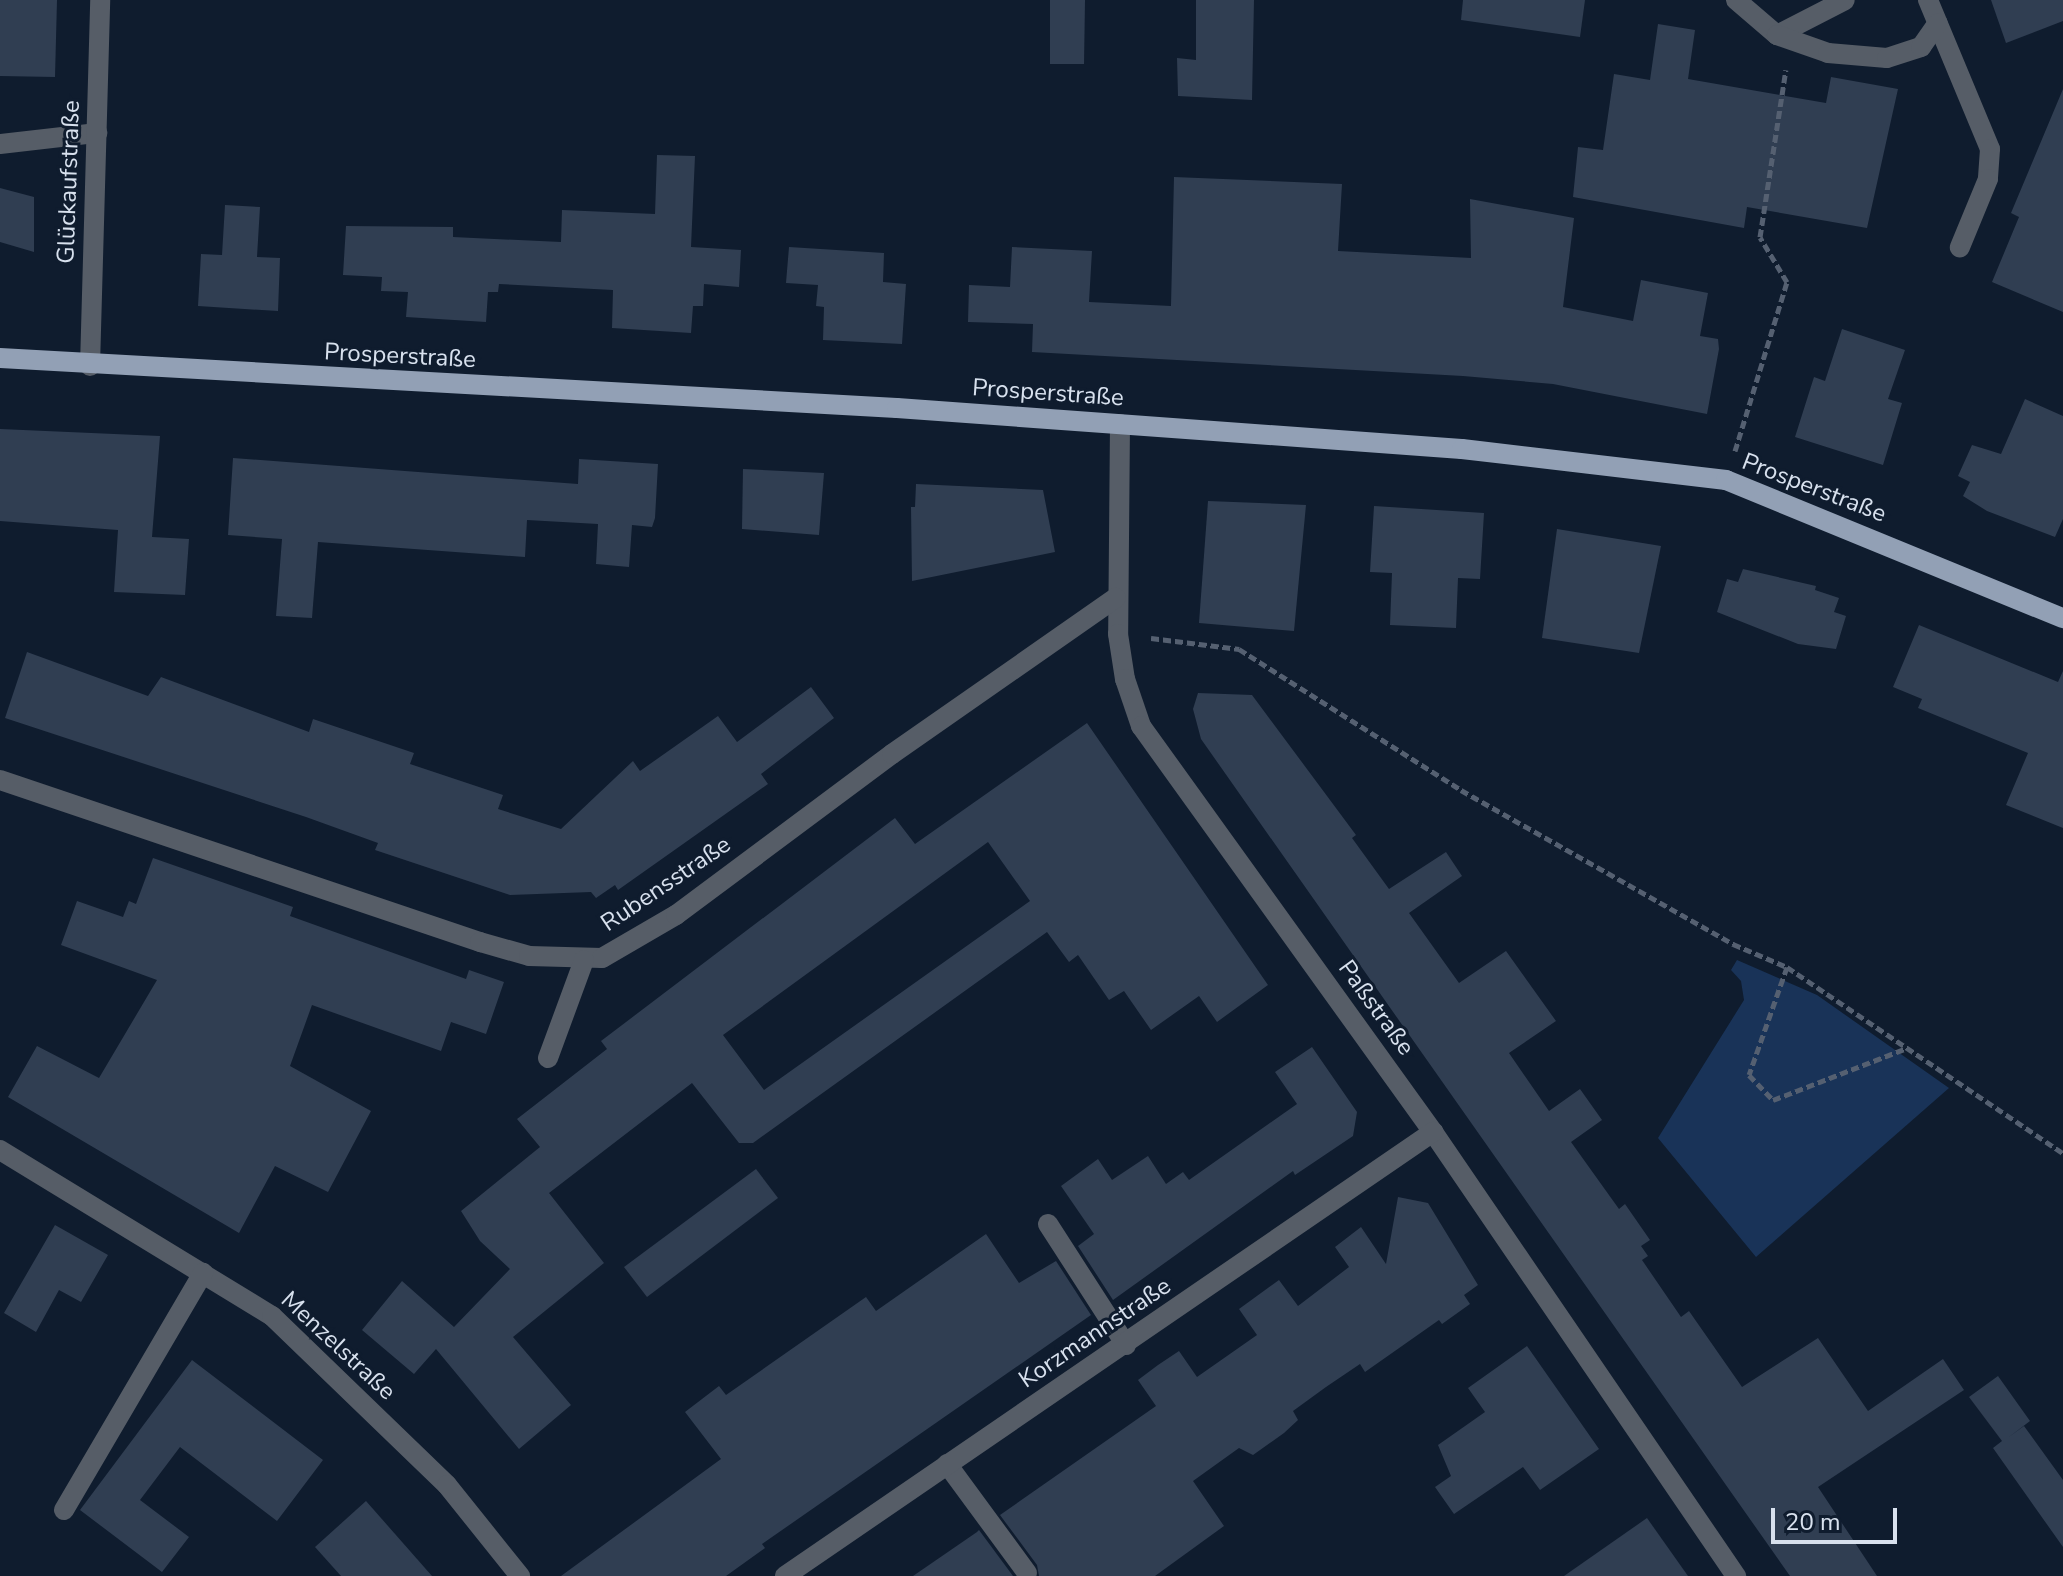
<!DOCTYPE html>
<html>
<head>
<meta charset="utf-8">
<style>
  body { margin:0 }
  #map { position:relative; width:2063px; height:1576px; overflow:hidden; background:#0f1c2e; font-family:"Nunito Sans",sans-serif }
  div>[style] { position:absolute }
  .green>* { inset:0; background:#193358 }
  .building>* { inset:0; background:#303e52 }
  .path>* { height:5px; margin-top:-2.5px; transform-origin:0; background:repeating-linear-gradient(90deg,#556071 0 8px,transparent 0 12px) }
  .minor>* { height:20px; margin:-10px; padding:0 10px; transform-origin:10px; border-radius:10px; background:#565d67 }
  .major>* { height:20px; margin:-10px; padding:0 10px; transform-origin:10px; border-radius:10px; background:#92a0b5 }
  span { translate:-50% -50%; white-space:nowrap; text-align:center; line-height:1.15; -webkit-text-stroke:6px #0f1c2e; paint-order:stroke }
  .street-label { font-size:24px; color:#d8e1ee }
  .scale { position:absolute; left:1771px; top:1508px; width:126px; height:36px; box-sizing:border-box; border:4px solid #d8e1ee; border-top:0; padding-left:10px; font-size:24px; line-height:28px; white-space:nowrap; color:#d8e1ee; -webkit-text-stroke:6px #0f1c2e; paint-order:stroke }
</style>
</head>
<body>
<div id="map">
  <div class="green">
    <div style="clip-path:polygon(1737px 960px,1817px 995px,1949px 1088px,1756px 1257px,1658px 1138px,1744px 1000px,1741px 981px,1731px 970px)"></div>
  </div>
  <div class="building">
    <div style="clip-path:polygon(0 0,57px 0,55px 77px,0 76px)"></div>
    <div style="clip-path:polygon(1050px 0,1085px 0,1084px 64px,1050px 64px)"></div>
    <div style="clip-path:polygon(1196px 0,1254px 0,1252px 100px,1178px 96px,1177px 58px,1196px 60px)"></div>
    <div style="clip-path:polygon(1463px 0,1585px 0,1580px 37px,1461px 20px)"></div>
    <div style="clip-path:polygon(1991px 0,2063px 0,2063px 21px,2006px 43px)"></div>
    <div style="clip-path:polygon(1658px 24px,1695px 30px,1688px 79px,1826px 103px,1831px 77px,1898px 89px,1867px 228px,1747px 207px,1744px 228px,1573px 197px,1578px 147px,1603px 150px,1614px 74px,1650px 80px)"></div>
    <div style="clip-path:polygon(2063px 89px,2063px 312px,1992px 282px,2019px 217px,2011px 213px)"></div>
    <div style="clip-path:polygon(657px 155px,695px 156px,691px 247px,741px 250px,739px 287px,704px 284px,703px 306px,693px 306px,691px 333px,612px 328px,613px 290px,499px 284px,498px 292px,488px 292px,486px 322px,406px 317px,408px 292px,381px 291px,382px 277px,343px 275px,346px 226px,453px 227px,453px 237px,561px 242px,562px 210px,655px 214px)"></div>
    <div style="clip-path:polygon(1174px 177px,1342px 184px,1338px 251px,1471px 258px,1470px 199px,1574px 218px,1563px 307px,1633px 321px,1641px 280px,1708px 293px,1700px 336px,1718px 339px,1719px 349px,1707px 414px,1553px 384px,1463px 376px,1032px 352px,1033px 324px,968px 322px,969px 285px,1010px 287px,1012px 247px,1092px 251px,1089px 302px,1171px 306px)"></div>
    <div style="clip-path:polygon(0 188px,34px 197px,34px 252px,0 242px)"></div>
    <div style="clip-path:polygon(225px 205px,260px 207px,257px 257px,280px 258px,278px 311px,198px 306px,201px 254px,222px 255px)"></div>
    <div style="clip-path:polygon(789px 247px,884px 253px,883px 282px,906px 284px,902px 344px,823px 340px,824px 307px,816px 306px,818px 285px,786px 283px)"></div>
    <div style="clip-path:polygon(1842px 329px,1905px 350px,1888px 399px,1902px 403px,1883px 465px,1795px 437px,1814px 377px,1825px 381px)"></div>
    <div style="clip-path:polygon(2025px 399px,2063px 416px,2063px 519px,2055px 537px,1987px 511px,1963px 496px,1970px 482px,1958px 476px,1972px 445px,2001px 454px)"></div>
    <div style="clip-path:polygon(0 429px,160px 436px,152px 537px,189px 539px,185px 595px,114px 592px,118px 530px,0 521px)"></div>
    <div style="clip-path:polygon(233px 458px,578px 484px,579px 459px,658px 464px,655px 518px,652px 527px,632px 525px,629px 567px,596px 564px,598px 524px,527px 520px,525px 557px,318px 542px,312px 618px,276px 616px,282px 539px,228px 535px)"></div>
    <div style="clip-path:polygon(743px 469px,824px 473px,819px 535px,742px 529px)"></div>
    <div style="clip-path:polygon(916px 484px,1043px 490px,1055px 552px,912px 581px,911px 507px,915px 507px)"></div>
    <div style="clip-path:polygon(1208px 501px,1306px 505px,1294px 631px,1199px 623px)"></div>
    <div style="clip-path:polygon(1374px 506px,1484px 513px,1480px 579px,1458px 578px,1456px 628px,1390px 625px,1392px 573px,1370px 572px)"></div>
    <div style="clip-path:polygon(1557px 529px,1661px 546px,1639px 653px,1542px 638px)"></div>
    <div style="clip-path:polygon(1743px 569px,1816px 586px,1815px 590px,1839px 598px,1834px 612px,1846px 616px,1836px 649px,1798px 644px,1717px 612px,1727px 579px,1738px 582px)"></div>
    <div style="clip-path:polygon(1919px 625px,2058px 682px,2063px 671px,2063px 828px,2006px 805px,2028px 753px,1918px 708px,1922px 699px,1893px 687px)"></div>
    <div style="clip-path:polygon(27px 652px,148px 696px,161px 677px,309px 732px,313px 719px,414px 753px,410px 764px,503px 795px,498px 809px,561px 829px,633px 761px,640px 771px,718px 716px,737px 742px,811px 687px,834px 718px,761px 774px,768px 784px,618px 890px,615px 885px,596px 898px,591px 892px,510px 895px,375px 850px,378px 843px,306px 817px,5px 718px)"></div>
    <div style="clip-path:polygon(1198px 693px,1252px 695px,1356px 835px,1352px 838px,1389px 889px,1446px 852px,1462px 876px,1409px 913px,1459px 983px,1506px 951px,1556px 1021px,1509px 1053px,1549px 1111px,1580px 1089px,1602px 1120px,1571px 1142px,1619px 1209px,1625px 1204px,1650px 1240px,1641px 1246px,1648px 1256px,1642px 1260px,1681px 1317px,1689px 1311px,1742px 1387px,1818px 1338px,1868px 1411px,1943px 1359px,1964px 1390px,1818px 1487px,1877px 1576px,1790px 1576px,1201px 739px,1193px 709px)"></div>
    <div style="clip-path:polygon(evenodd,1087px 723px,1268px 985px,1217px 1022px,1199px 996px,1151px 1030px,1124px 991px,1109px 1000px,1078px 955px,1069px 962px,1047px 932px,753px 1143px,739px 1143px,692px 1083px,549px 1193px,604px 1263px,513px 1337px,571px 1405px,519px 1449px,436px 1349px,414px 1374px,362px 1330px,402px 1281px,454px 1327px,510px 1269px,480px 1241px,461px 1211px,540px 1147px,517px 1119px,607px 1049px,601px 1041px,895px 818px,915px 844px,1087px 723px,988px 842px,1030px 901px,764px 1090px,723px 1035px,988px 842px)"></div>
    <div style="clip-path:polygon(153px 858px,293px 907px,290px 916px,466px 979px,469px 970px,504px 982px,486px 1034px,451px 1022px,441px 1051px,312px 1005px,290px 1066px,371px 1111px,328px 1192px,275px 1166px,239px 1233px,8px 1097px,37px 1046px,99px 1078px,157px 980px,61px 945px,77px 901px,123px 917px,129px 901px,136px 904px)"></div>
    <div style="clip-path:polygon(1312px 1047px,1357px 1112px,1353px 1136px,1295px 1175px,1293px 1171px,1113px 1300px,1078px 1246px,1094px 1234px,1061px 1186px,1098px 1159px,1112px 1180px,1148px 1156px,1166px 1184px,1183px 1172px,1189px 1180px,1297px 1104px,1275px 1072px)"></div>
    <div style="clip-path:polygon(756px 1169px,778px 1198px,647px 1297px,624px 1267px)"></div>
    <div style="clip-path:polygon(1398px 1197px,1428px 1203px,1478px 1285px,1464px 1295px,1470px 1304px,1442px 1324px,1439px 1320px,1365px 1372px,1360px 1364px,1326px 1387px,1293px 1411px,1298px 1420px,1284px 1433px,1253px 1455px,1239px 1448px,1193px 1481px,1224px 1526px,1155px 1576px,1039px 1576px,1037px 1565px,1000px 1515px,1156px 1406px,1138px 1380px,1158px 1365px,1179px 1351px,1197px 1377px,1257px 1335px,1239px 1309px,1279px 1280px,1298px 1306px,1349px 1267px,1335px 1247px,1361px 1227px,1386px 1264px)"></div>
    <div style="clip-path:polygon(55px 1225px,108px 1255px,81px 1302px,59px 1290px,36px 1332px,4px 1313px)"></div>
    <div style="clip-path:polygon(986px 1234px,1019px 1283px,1056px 1261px,1091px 1315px,762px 1544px,765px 1548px,726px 1576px,561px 1576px,721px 1459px,685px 1412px,719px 1386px,726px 1395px,866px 1297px,876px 1311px)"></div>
    <div style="clip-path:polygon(1527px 1346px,1599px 1449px,1540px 1490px,1523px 1467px,1454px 1514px,1435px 1487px,1451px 1476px,1438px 1445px,1485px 1412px,1468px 1388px)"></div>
    <div style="clip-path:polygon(192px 1360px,323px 1460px,277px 1521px,180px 1447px,140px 1500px,189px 1537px,162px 1572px,80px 1510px)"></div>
    <div style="clip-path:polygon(1998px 1376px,2030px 1421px,2009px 1437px,2024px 1426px,2063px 1480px,2063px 1547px,1993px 1448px,2002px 1441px,1969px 1397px)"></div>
    <div style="clip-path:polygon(366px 1501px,432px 1576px,341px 1576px,315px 1547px)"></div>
    <div style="clip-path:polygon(1647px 1518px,1688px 1576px,1564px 1576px)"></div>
    <div style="clip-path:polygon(979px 1530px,1013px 1576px,913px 1576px,977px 1532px)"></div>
  </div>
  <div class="path">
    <div style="left:1735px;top:451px;width:177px;rotate:-72.9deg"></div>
    <div style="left:1787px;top:282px;width:52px;rotate:-121deg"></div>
    <div style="left:1760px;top:237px;width:169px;rotate:-81.2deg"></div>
    <div style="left:1151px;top:638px;width:89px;rotate:7.1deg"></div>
    <div style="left:1239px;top:649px;width:263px;rotate:32.4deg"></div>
    <div style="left:1461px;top:790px;width:313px;rotate:29.5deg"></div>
    <div style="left:1733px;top:944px;width:59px;rotate:23.1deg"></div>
    <div style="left:1787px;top:967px;width:333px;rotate:34deg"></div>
    <div style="left:1787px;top:967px;width:114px;rotate:109.4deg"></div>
    <div style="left:1749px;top:1075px;width:35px;rotate:46deg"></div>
    <div style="left:1773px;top:1100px;width:144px;rotate:-21.2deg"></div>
  </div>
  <div class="minor">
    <div style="left:1736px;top:0;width:54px;rotate:40.5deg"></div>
    <div style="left:1777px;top:35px;width:76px;rotate:-27.2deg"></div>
    <div style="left:1928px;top:0;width:161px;rotate:67.4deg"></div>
    <div style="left:1990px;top:149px;width:30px;rotate:94deg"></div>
    <div style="left:1988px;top:179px;width:74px;rotate:112.4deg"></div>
    <div style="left:1777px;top:35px;width:54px;rotate:19.4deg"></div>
    <div style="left:1828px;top:53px;width:59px;rotate:4.8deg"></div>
    <div style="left:1887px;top:58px;width:36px;rotate:-18deg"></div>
    <div style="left:1921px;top:47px;width:29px;rotate:-55deg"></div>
    <div style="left:0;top:144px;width:98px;rotate:-6.5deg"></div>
    <div style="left:90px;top:366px;width:366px;rotate:-88.4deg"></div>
    <div style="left:1120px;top:424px;width:210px;rotate:90.5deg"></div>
    <div style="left:1118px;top:634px;width:46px;rotate:81.2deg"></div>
    <div style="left:1125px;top:679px;width:50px;rotate:71.2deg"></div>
    <div style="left:1141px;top:726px;width:500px;rotate:54.28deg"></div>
    <div style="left:1433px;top:1132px;width:538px;rotate:55.69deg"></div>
    <div style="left:0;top:780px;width:507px;rotate:18.65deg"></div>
    <div style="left:480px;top:942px;width:51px;rotate:15.9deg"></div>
    <div style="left:529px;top:956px;width:73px;rotate:1.6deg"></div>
    <div style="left:602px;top:958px;width:86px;rotate:-30.2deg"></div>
    <div style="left:676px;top:915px;width:269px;rotate:-36.7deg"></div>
    <div style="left:892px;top:754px;width:273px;rotate:-34.9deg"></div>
    <div style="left:548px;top:1058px;width:104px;rotate:-69.8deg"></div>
    <div style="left:0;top:1150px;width:319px;rotate:31.4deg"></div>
    <div style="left:272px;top:1316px;width:243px;rotate:44deg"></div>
    <div style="left:447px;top:1485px;width:117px;rotate:51.3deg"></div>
    <div style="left:1048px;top:1224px;width:144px;rotate:57.2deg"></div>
    <div style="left:947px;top:1464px;width:135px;rotate:53.7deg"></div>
    <div style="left:64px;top:1510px;width:275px;rotate:-59.6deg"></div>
    <div style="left:785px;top:1576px;width:786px;rotate:-34.42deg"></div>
  </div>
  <div class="major">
    <div style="left:0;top:358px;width:898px;rotate:3.19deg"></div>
    <div style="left:897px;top:408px;width:566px;rotate:4.15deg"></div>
    <div style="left:1462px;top:449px;width:266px;rotate:6.7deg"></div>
    <div style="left:1726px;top:480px;width:364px;rotate:22.3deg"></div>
  </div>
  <div class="street-label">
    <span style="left:69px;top:182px;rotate:-88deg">Glückaufstraße</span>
    <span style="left:400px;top:356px;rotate:3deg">Prosperstraße</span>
    <span style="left:1048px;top:393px;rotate:4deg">Prosperstraße</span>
    <span style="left:1814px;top:488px;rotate:21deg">Prosperstraße</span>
    <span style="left:666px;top:884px;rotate:-34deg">Rubensstraße</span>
    <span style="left:1376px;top:1008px;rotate:54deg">Paßstraße</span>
    <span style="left:1095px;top:1333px;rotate:-34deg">Korzmannstraße</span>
    <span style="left:338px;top:1346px;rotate:43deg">Menzelstraße</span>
  </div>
  <div class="scale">20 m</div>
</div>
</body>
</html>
